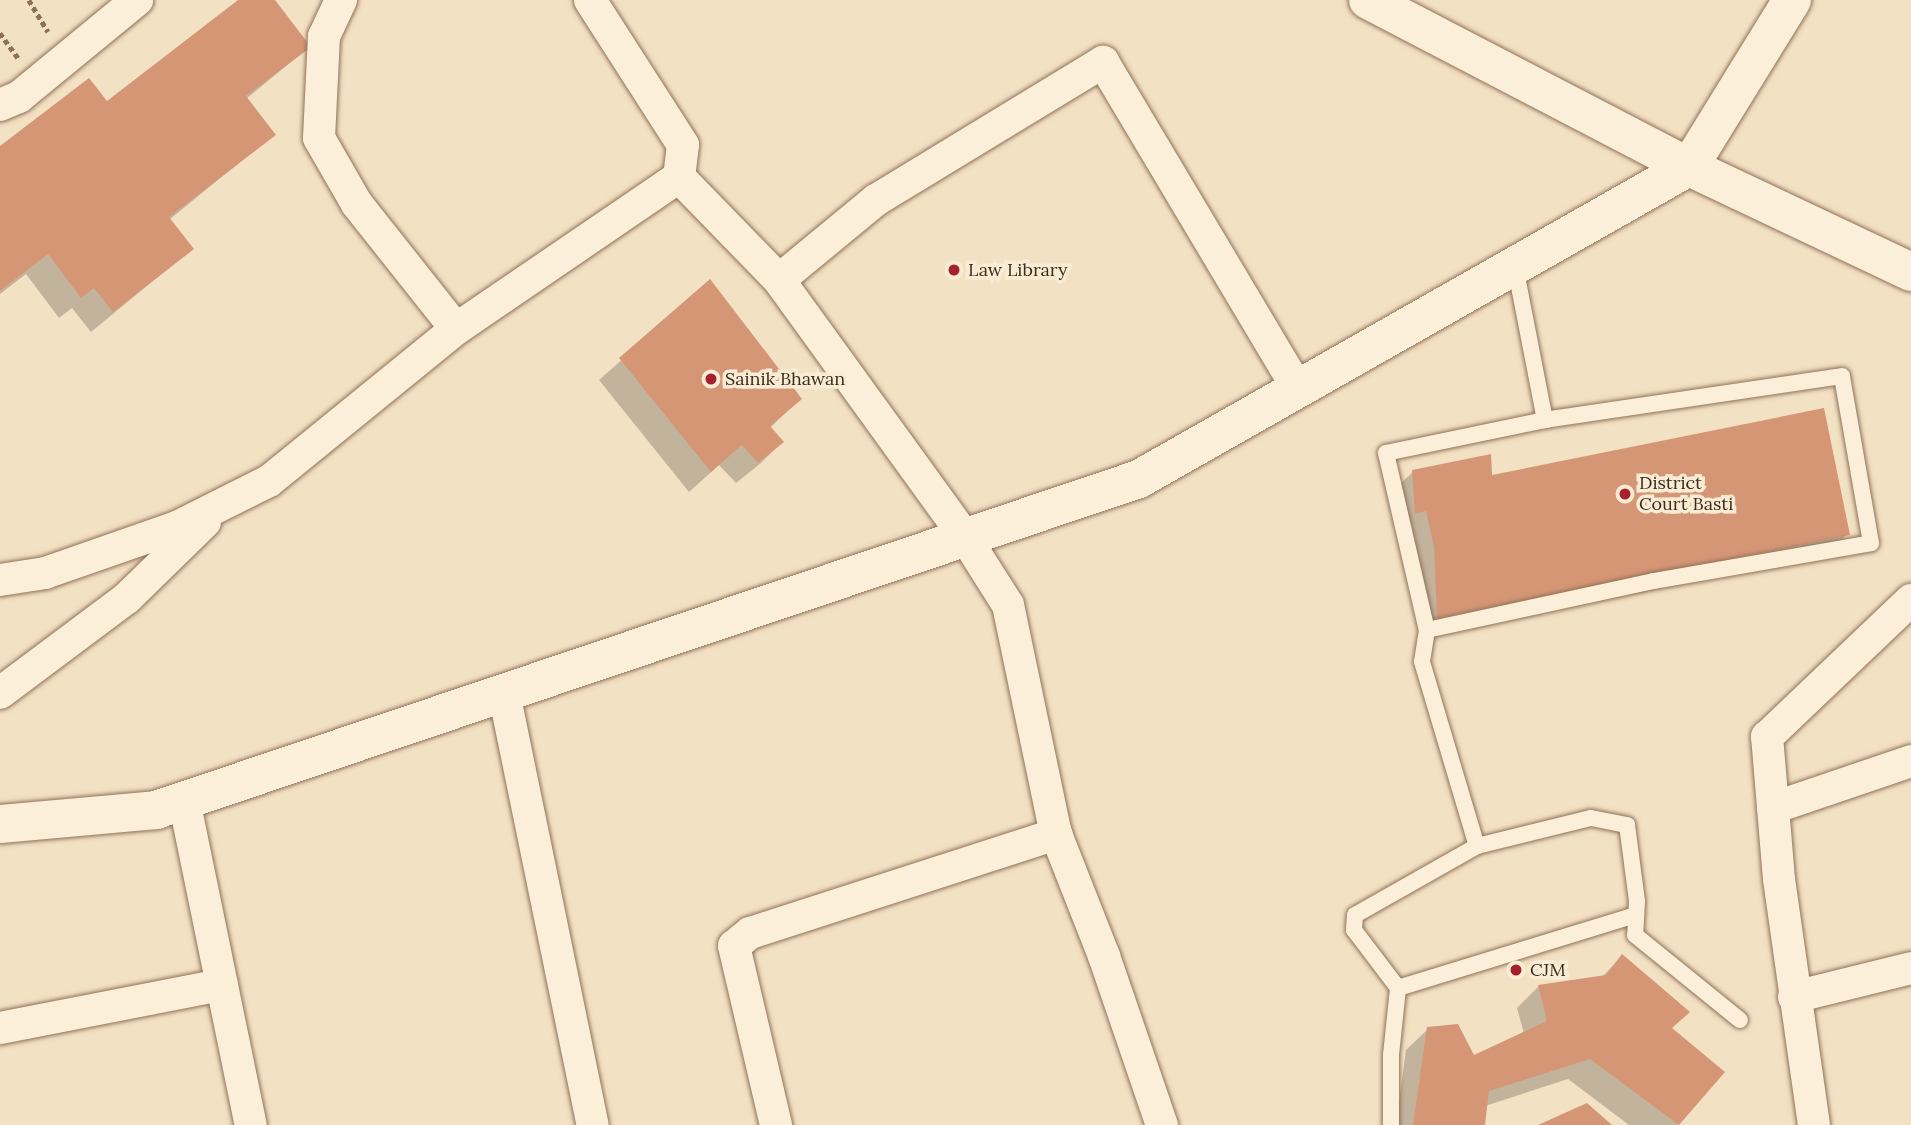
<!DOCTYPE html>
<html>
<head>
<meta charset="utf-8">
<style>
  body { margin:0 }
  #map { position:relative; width:1911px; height:1125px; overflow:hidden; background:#f3e1c4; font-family:Lora,serif }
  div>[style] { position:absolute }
  .shadow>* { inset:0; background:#0003 }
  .building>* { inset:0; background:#d59676 }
  .path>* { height:4.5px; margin-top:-2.25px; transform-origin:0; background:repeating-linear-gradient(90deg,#907158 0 5px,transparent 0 8.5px) }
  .roads { filter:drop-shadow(0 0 2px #907158) drop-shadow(0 0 2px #907158) }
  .service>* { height:16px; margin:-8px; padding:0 8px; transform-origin:8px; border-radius:8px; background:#fcefd9 }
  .minor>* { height:32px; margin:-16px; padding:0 16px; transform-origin:16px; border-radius:16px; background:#fcefd9 }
  .tertiary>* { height:38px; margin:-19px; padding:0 19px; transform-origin:19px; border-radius:19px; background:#fcefd9 }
  .dots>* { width:19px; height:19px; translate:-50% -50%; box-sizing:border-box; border:4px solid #f9ecd5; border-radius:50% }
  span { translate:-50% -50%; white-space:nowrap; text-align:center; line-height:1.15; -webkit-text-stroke:7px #f9ecd5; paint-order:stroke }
  .poi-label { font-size:18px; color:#3e2b1d }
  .left { translate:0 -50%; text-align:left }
</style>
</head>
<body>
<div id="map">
  <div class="shadow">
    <div style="clip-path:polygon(241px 0,273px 0,309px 47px,246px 99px,273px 135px,169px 220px,192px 249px,91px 332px,72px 308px,59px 318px,26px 274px,0 294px,0 148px,106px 103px)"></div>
    <div style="clip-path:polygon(710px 282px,800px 399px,770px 428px,782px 442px,761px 463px,736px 483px,719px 465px,689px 492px,599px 380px)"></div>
    <div style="clip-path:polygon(1413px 472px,1486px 478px,1848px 534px,1826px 555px,1478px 626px,1421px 633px,1396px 488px)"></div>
    <div style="clip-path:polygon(1622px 956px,1671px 1029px,1722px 1072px,1677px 1125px,1629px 1125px,1568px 1079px,1485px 1106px,1483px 1125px,1396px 1125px,1406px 1050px,1428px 1029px,1473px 1057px,1524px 1034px,1517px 1008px,1538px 987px,1601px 978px)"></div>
  </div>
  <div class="building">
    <div style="clip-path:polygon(238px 0,275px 0,311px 47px,246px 96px,276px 135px,169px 217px,194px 249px,113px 312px,94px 288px,81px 298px,48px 254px,0 291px,0 146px,89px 78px,107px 101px)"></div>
    <div style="clip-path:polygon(710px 279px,802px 399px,770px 426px,784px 442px,758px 463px,742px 445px,711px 472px,619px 358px)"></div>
    <div style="clip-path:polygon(1824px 408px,1850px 535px,1437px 618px,1434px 547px,1426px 511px,1415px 514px,1412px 470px,1491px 454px,1492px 475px)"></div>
    <div style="clip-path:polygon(1622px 954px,1690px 1012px,1672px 1028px,1725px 1072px,1679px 1125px,1590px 1059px,1489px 1091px,1485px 1125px,1413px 1125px,1427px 1027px,1458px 1024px,1474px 1055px,1547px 1021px,1538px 985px,1606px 975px)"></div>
    <div style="clip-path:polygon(1587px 1103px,1612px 1125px,1538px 1125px)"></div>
  </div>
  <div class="path">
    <div style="left:29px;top:0;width:37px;rotate:59deg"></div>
    <div style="left:0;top:33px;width:31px;rotate:54deg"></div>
  </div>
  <div class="roads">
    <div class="service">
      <div style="left:1515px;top:266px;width:157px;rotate:79deg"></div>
      <div style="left:1545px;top:420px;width:162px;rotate:168.3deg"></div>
      <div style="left:1386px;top:453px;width:182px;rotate:77deg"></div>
      <div style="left:1427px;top:630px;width:232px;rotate:-12.2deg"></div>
      <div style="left:1654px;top:581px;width:220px;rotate:-9.9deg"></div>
      <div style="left:1871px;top:543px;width:169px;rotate:-99.9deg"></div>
      <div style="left:1842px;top:376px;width:300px;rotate:171.6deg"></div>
      <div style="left:1427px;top:630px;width:32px;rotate:99deg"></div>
      <div style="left:1422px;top:662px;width:192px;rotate:73.4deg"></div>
      <div style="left:1477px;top:846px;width:117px;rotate:-13.8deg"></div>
      <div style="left:1591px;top:818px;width:37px;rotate:11deg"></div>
      <div style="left:1627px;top:825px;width:77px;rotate:82.5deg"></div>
      <div style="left:1637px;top:901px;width:34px;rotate:93deg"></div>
      <div style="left:1635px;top:935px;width:135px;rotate:39deg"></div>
      <div style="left:1477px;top:846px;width:140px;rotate:150.5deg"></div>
      <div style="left:1355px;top:915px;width:15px;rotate:94deg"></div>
      <div style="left:1354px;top:930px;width:73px;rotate:52.8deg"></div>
      <div style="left:1398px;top:988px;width:249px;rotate:-17.1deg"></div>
      <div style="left:1391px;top:1125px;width:70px;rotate:-90deg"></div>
      <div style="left:1391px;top:1055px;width:67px;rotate:-84deg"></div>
    </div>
    <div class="minor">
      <div style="left:341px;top:0;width:40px;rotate:115deg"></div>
      <div style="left:324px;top:36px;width:102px;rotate:92.8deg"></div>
      <div style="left:319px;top:138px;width:76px;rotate:60.1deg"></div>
      <div style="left:357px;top:204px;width:159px;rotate:51.6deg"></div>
      <div style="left:590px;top:0;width:172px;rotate:57.3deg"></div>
      <div style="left:683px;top:145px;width:32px;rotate:97deg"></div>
      <div style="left:0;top:105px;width:21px;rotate:-23deg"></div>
      <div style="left:19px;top:97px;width:153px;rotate:-39.4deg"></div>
      <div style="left:779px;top:280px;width:126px;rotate:-39.5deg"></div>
      <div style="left:876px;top:200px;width:266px;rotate:-31.3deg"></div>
      <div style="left:1103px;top:62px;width:381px;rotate:59.2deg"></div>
      <div style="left:0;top:580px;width:46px;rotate:-8.8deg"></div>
      <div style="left:45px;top:573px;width:140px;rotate:-19.2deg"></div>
      <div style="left:177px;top:527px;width:103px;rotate:-26.6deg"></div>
      <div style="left:269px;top:481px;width:241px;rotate:-39.1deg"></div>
      <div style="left:456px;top:329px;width:270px;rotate:-34.3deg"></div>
      <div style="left:679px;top:177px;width:144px;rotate:45.8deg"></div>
      <div style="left:779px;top:280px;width:317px;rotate:54.1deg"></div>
      <div style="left:965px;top:537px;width:80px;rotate:57.7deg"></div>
      <div style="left:1008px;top:605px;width:234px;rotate:78.2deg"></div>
      <div style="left:1056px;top:834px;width:131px;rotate:68.5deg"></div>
      <div style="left:1104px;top:956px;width:179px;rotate:71.1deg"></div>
      <div style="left:0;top:693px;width:159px;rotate:-36.8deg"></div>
      <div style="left:127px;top:598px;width:109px;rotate:-44.3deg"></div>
      <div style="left:504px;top:693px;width:441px;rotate:78.4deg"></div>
      <div style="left:184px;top:800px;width:332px;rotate:78.4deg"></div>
      <div style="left:1773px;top:808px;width:146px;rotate:-18.8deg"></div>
      <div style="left:1794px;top:997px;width:121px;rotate:-13.9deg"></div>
      <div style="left:0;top:1028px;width:226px;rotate:-11deg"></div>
      <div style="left:776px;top:1125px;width:184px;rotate:-103.2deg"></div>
      <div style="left:734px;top:946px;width:21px;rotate:-39deg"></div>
      <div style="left:750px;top:933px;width:322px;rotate:-17.9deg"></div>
      <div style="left:1814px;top:1125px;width:248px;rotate:-98.1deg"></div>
      <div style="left:1779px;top:879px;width:143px;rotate:-94.8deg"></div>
      <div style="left:1767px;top:737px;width:199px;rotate:-43.6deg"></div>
    </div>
    <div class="tertiary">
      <div style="left:1368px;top:0;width:362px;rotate:27.5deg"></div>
      <div style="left:1689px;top:167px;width:246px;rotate:25.3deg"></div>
      <div style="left:0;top:824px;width:157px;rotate:-5.1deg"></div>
      <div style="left:156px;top:810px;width:1037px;rotate:-18.61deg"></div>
      <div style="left:1139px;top:479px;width:632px;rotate:-29.57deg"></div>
      <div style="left:1689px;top:167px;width:196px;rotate:-58.3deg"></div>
    </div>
  </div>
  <div class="dots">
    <div style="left:954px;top:270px;background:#a5212d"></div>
    <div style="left:711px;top:379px;background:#a5212d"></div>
    <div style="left:1625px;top:494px;background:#a5212d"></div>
    <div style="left:1516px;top:970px;background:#a5212d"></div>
  </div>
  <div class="poi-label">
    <span class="left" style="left:968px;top:270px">Law Library</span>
    <span class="left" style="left:725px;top:379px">Sainik Bhawan</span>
    <span class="left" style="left:1639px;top:494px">District<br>Court Basti</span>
    <span class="left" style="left:1530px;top:970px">CJM</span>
  </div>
</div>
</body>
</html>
